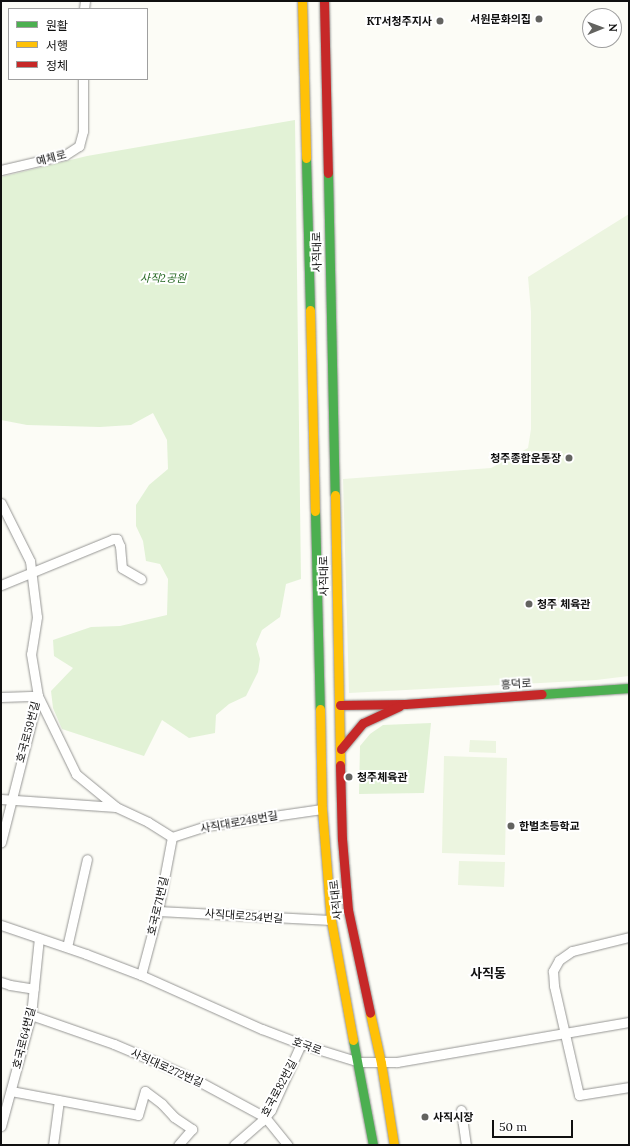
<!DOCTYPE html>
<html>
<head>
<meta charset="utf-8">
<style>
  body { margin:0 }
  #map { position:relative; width:630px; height:1146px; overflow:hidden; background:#fcfcf6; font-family:Lora,"Noto Sans KR",serif }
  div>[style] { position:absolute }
  .green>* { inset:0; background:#e2f2d6 }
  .pitch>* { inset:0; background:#ecf5e0 }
  .roads { filter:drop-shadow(0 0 1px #969694) drop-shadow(0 0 1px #969694) }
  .street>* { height:9px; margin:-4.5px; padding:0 4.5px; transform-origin:4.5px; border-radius:4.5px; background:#fffffe }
  .fast>* { height:9px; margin:-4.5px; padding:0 4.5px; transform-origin:4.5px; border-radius:4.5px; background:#4caf50 }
  .slow>* { height:9px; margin:-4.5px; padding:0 4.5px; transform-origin:4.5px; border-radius:4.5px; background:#ffc107 }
  .jam>* { height:9px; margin:-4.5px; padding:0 4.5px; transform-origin:4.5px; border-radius:4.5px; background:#c62828 }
  .dots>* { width:11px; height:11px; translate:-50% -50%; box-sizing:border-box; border:2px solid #fff; border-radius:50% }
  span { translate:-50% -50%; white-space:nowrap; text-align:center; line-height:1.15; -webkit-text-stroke:4px #fff; paint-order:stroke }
  .poi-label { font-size:11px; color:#101010; font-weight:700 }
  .right { translate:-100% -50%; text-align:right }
  .left { translate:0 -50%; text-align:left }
  .street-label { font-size:11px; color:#101010 }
  .park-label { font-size:11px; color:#246721; font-style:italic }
  .quarter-label { font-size:13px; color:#101010; font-weight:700 }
  .frame { position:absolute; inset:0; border:2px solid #101010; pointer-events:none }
  .legend { position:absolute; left:8px; top:8px; width:140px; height:72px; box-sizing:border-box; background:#fff; border:1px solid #9f9f9f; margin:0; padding:5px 7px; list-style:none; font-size:12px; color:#101010 }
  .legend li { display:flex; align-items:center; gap:8px; height:20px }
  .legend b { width:20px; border:1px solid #9f9f9f }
  .north { position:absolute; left:582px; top:8px; width:40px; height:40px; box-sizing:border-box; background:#fff; border:1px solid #9f9f9f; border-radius:50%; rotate:89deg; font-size:11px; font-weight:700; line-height:16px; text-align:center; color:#101010 }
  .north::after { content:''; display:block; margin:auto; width:14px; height:18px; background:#636360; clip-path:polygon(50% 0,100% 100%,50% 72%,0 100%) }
  .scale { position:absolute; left:492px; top:1120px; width:81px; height:18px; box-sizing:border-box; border:2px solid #101010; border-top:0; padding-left:5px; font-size:12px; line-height:14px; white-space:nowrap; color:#101010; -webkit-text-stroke:3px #fff; paint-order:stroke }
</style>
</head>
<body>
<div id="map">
  <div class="green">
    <div style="clip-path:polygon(295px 120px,301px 579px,286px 584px,280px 617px,262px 630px,256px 644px,260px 659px,258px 672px,246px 696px,229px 704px,216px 715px,215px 733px,189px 738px,162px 720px,144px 756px,62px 729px,53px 708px,51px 691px,73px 668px,54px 656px,53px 640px,91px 627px,120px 626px,167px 615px,168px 579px,160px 564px,146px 561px,143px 541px,136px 526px,136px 505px,149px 485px,168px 469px,167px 440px,153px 413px,131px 425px,100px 427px,27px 425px,1px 420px,1px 177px,87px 156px)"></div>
    <div style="clip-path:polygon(431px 723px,424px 793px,359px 794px,360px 746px,370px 734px,383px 725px)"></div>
  </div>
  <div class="pitch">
    <div style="clip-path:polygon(629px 214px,629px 676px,596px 680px,349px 693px,343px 479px,491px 468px,528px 448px,531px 429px,531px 312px,528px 277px)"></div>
    <div style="clip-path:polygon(470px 740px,496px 741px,496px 753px,469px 752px)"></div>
    <div style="clip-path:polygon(444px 756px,507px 758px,505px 855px,442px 853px)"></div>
    <div style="clip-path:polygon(459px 861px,505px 862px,504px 887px,458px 885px)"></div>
  </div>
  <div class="roads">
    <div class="street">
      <div style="left:84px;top:9px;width:8px;rotate:-83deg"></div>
      <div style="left:1px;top:170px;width:66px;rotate:-13.2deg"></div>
      <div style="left:65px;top:155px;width:17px;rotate:-33deg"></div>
      <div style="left:79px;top:146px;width:16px;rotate:-75deg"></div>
      <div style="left:83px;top:131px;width:52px;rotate:-90deg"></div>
      <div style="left:1px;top:503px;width:65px;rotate:63.4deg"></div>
      <div style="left:30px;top:561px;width:56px;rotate:82.9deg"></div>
      <div style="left:37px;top:617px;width:37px;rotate:99deg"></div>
      <div style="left:31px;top:654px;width:43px;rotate:80.5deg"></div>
      <div style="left:38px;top:696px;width:151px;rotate:104.2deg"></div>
      <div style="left:1px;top:585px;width:121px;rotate:-22.3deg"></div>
      <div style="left:113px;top:539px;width:4px"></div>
      <div style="left:117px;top:539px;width:8px;rotate:67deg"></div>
      <div style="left:120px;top:546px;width:22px;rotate:85deg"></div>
      <div style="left:122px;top:568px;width:22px;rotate:30deg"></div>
      <div style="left:1px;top:697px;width:37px;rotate:-2deg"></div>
      <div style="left:38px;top:696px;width:87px;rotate:64deg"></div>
      <div style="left:76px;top:774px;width:52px;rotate:39.5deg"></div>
      <div style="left:116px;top:807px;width:35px;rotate:25deg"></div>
      <div style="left:148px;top:822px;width:28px;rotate:32deg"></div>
      <div style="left:1px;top:799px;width:115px;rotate:4deg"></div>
      <div style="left:172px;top:837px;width:35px;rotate:-18deg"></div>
      <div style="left:205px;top:826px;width:118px;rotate:-8.3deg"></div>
      <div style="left:158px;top:911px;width:173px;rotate:3deg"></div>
      <div style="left:1px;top:925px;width:90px;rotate:18.8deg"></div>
      <div style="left:86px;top:954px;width:59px;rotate:20.9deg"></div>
      <div style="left:141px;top:975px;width:133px;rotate:24.1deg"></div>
      <div style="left:262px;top:1029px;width:42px;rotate:21deg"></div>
      <div style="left:301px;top:1044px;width:61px;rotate:17.2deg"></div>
      <div style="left:359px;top:1062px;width:38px"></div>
      <div style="left:397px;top:1062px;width:235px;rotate:-9.8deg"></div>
      <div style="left:629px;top:937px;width:59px;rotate:166.2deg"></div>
      <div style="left:572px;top:951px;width:16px;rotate:145deg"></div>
      <div style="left:559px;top:960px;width:13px;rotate:119deg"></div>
      <div style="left:553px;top:971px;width:15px;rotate:86deg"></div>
      <div style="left:554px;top:986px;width:112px;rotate:77.1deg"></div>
      <div style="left:579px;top:1095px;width:51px;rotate:-9.1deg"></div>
      <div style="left:67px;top:947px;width:90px;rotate:-77.2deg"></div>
      <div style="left:141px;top:975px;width:66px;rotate:-75.1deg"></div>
      <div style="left:158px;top:911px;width:75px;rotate:-79.3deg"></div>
      <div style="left:1px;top:982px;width:9px;rotate:18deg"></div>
      <div style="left:10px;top:985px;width:24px;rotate:9deg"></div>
      <div style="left:31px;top:1015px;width:88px;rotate:19.3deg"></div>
      <div style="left:114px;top:1044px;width:49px;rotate:22.9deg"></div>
      <div style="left:159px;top:1063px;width:47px;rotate:24.9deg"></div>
      <div style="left:202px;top:1083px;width:72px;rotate:28.4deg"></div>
      <div style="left:265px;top:1117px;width:36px;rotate:51deg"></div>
      <div style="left:11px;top:1091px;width:129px;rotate:10.7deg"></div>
      <div style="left:138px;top:1115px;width:25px;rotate:-74deg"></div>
      <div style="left:145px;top:1091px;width:21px;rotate:37deg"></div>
      <div style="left:162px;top:1104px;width:18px;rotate:47deg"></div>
      <div style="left:174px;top:1117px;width:22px;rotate:34deg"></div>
      <div style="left:192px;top:1129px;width:21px;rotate:131deg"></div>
      <div style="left:461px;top:1110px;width:35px;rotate:82deg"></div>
      <div style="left:1px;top:1126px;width:115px;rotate:-74.9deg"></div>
      <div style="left:31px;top:1015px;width:77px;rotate:-84.1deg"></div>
      <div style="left:53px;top:1145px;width:45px;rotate:-82.4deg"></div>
      <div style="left:234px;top:1145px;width:37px;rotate:-41deg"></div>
      <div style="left:262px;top:1121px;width:14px;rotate:-51deg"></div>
      <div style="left:271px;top:1110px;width:72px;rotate:-65.6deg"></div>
    </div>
    <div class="fast">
      <div style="left:306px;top:158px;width:152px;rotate:88.5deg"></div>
      <div style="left:328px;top:173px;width:322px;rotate:88.8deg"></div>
      <div style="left:315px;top:511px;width:198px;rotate:88.6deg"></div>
      <div style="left:542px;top:694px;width:87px;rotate:-3.9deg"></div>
      <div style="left:353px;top:1040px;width:107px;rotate:79.2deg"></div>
    </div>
    <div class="slow">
      <div style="left:302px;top:1px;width:157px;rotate:88.5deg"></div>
      <div style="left:310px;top:310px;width:201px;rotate:88.6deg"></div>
      <div style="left:335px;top:495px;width:270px;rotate:88.9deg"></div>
      <div style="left:320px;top:709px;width:100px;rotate:88.9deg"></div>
      <div style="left:322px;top:809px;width:111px;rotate:85.4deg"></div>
      <div style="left:331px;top:920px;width:122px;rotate:79.6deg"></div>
      <div style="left:370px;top:1013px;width:51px;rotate:77.6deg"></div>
      <div style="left:381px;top:1063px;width:83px;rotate:81deg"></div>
    </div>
    <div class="jam">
      <div style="left:324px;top:1px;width:172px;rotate:88.7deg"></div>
      <div style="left:340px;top:705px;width:65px;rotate:-0.9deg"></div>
      <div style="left:405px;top:704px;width:137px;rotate:-4.2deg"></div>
      <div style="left:341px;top:749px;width:34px;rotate:-50deg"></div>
      <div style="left:363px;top:723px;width:40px;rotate:-25deg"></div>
      <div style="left:340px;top:765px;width:74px;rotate:88.5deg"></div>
      <div style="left:342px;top:839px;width:71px;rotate:85.2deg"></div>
      <div style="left:348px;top:910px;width:105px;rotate:77.9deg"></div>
    </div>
  </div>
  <div class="dots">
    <div style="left:539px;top:19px;background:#636360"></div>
    <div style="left:440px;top:21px;background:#636360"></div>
    <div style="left:569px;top:458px;background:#636360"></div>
    <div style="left:529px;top:604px;background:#636360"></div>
    <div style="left:349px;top:777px;background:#636360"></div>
    <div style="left:511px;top:826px;background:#636360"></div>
    <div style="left:425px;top:1117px;background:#636360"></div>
  </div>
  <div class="poi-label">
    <span class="right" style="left:531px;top:19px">서원문화의집</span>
    <span class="right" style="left:432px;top:21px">KT서청주지사</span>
    <span class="right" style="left:561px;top:458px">청주종합운동장</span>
    <span class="left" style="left:537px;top:604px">청주 체육관</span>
    <span class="left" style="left:357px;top:777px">청주체육관</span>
    <span class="left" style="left:519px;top:826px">한벌초등학교</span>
    <span class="left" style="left:433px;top:1117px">사직시장</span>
  </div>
  <div class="street-label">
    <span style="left:51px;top:158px;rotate:-15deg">예체로</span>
    <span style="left:317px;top:252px;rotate:-91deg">사직대로</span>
    <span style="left:324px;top:576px;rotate:-91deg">사직대로</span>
    <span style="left:516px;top:684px;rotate:-4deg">흥덕로</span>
    <span style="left:28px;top:732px;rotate:-75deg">호국로59번길</span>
    <span style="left:239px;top:822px;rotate:-10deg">사직대로248번길</span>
    <span style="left:336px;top:900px;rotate:-96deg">사직대로</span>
    <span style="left:158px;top:906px;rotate:-77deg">호국로71번길</span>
    <span style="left:244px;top:916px;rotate:4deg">사직대로254번길</span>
    <span style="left:24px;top:1038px;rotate:-76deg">호국로64번길</span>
    <span style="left:307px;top:1046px;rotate:20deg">호국로</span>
    <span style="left:167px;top:1068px;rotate:24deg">사직대로272번길</span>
    <span style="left:279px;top:1088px;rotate:-62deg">호국로82번길</span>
  </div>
  <div class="park-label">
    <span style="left:163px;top:278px">사직2공원</span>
  </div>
  <div class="quarter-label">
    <span style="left:488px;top:974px">사직동</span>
  </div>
  <div class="frame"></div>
  <ul class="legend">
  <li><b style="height:5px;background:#4caf50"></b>원활</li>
  <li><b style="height:5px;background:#ffc107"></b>서행</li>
  <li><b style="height:5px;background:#c62828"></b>정체</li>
  </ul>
  <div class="north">N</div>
  <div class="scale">50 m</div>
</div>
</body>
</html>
